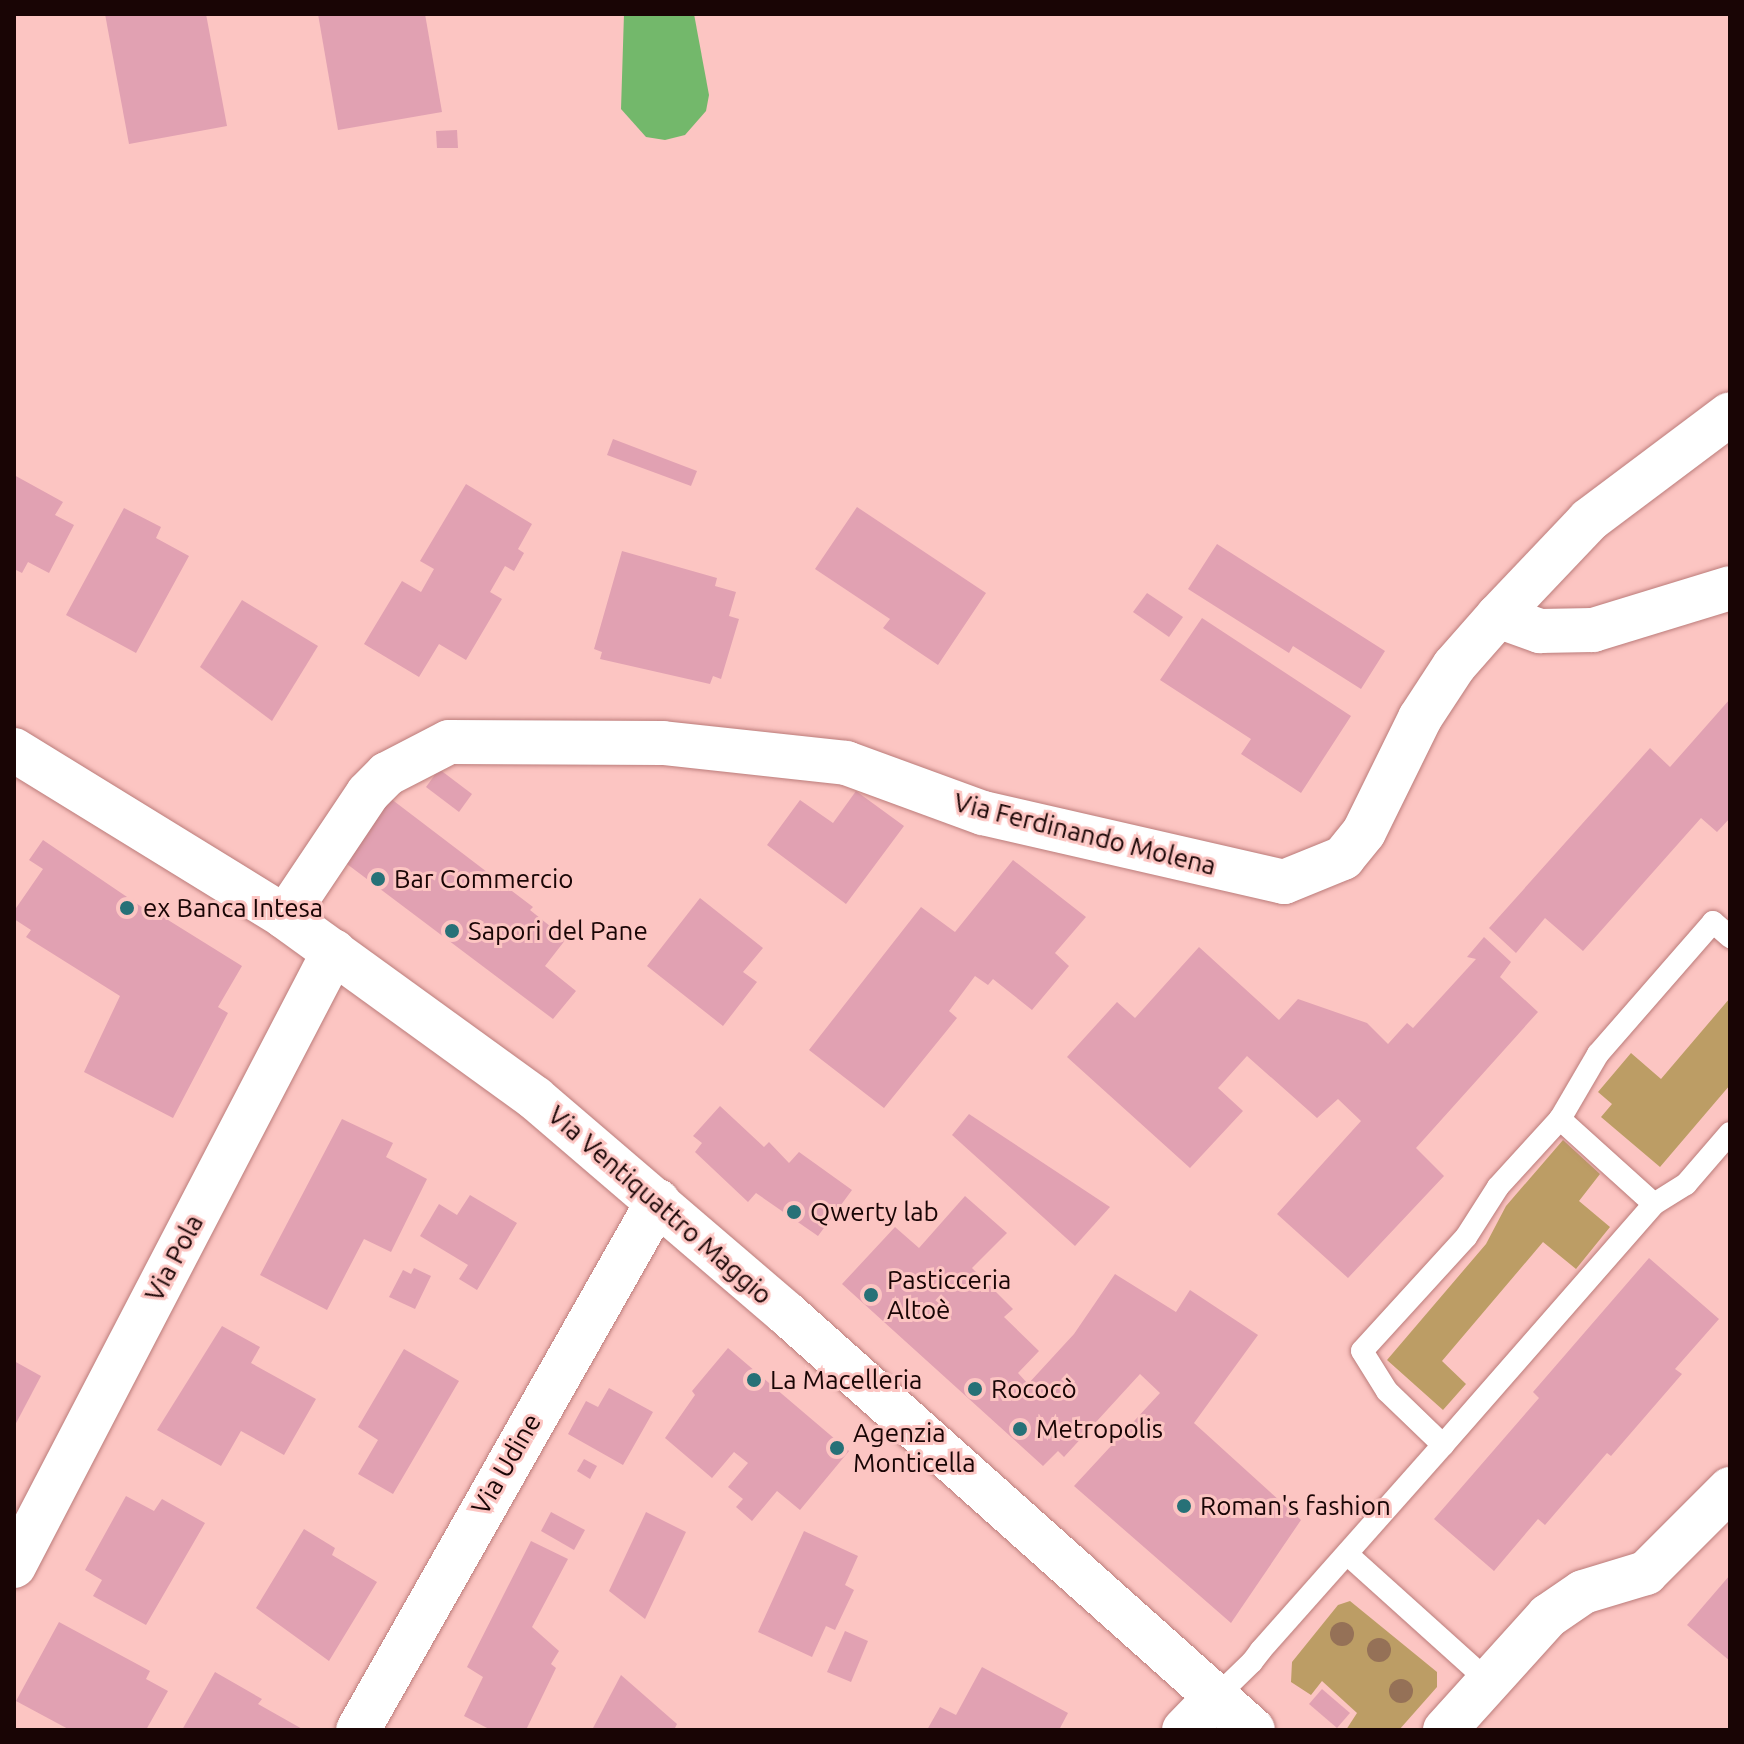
<!DOCTYPE html>
<html>
<head>
<meta charset="utf-8">
<style>
  body { margin:0 }
  #map { position:relative; width:1744px; height:1744px; overflow:hidden; background:#fcc5c2; font-family:Ubuntu,sans-serif }
  div>[style] { position:absolute }
  .green>* { inset:0; background:#bc9d65 }
  .water>* { inset:0; background:#73b86b }
  .building>* { inset:0; background:#e1a1b2 }
  .roads { filter:drop-shadow(0 0 2px #bb7c7a) drop-shadow(0 0 2px #bb7c7a) }
  .lane>* { height:22px; margin:-11px; padding:0 11px; transform-origin:11px; border-radius:11px; background:#fff }
  .street>* { height:44px; margin:-22px; padding:0 22px; transform-origin:22px; border-radius:22px; background:#fff }
  .secondary>* { height:44px; margin:-22px; padding:0 22px; transform-origin:22px; border-radius:22px; background:#fff }
  .trees>* { width:24px; height:24px; margin:-12px; border-radius:50%; background:#957157 }
  .dots>* { width:22px; height:22px; translate:-50% -50%; box-sizing:border-box; border:4px solid #fcc5c2; border-radius:50% }
  span { translate:-50% -50%; white-space:nowrap; text-align:center; line-height:1.15; -webkit-text-stroke:6px #fcc5c2; paint-order:stroke }
  .street-label { font-size:26px; color:#190505 }
  .poi-label { font-size:26px; color:#190505 }
  .left { translate:0 -50%; text-align:left }
  .frame { position:absolute; inset:0; border:16px solid #190505; pointer-events:none }
</style>
</head>
<body>
<div id="map">
  <div class="green">
    <div style="clip-path:polygon(1730px 998px,1730px 1085px,1660px 1167px,1601px 1117px,1612px 1104px,1598px 1092px,1631px 1053px,1661px 1079px)"></div>
    <div style="clip-path:polygon(1563px 1140px,1600px 1174px,1579px 1201px,1610px 1227px,1576px 1269px,1543px 1242px,1442px 1361px,1466px 1384px,1443px 1410px,1387px 1360px,1486px 1244px,1506px 1206px)"></div>
    <div style="clip-path:polygon(1350px 1601px,1437px 1672px,1437px 1687px,1399px 1730px,1346px 1730px,1357px 1713px,1322px 1681px,1311px 1695px,1291px 1682px,1292px 1662px,1338px 1605px)"></div>
  </div>
  <div class="water">
    <div style="clip-path:polygon(624px 14px,694px 14px,709px 95px,706px 111px,685px 135px,665px 140px,646px 137px,621px 109px)"></div>
  </div>
  <div class="building">
    <div style="clip-path:polygon(105px 14px,206px 14px,227px 126px,129px 144px)"></div>
    <div style="clip-path:polygon(318px 14px,425px 14px,442px 112px,338px 130px)"></div>
    <div style="clip-path:polygon(457px 130px,458px 148px,437px 148px,436px 131px)"></div>
    <div style="clip-path:polygon(613px 439px,697px 471px,691px 486px,607px 455px)"></div>
    <div style="clip-path:polygon(14px 475px,63px 502px,55px 515px,74px 525px,49px 573px,28px 562px,22px 573px,14px 569px)"></div>
    <div style="clip-path:polygon(466px 484px,532px 524px,518px 549px,524px 553px,514px 571px,505px 566px,490px 592px,502px 599px,466px 660px,439px 644px,419px 677px,364px 644px,402px 581px,421px 592px,434px 569px,420px 561px)"></div>
    <div style="clip-path:polygon(857px 507px,986px 593px,938px 665px,883px 628px,890px 619px,815px 569px)"></div>
    <div style="clip-path:polygon(124px 508px,161px 527px,156px 538px,189px 556px,136px 653px,66px 615px)"></div>
    <div style="clip-path:polygon(1217px 544px,1385px 651px,1361px 689px,1293px 646px,1289px 653px,1188px 589px)"></div>
    <div style="clip-path:polygon(622px 551px,717px 578px,715px 586px,736px 592px,729px 616px,739px 619px,721px 679px,713px 676px,710px 684px,600px 659px,602px 652px,594px 649px)"></div>
    <div style="clip-path:polygon(1147px 593px,1183px 617px,1169px 637px,1133px 612px)"></div>
    <div style="clip-path:polygon(242px 600px,318px 646px,272px 721px,200px 667px)"></div>
    <div style="clip-path:polygon(1202px 618px,1351px 716px,1301px 793px,1241px 754px,1251px 739px,1160px 680px)"></div>
    <div style="clip-path:polygon(1730px 699px,1730px 818px,1717px 832px,1701px 818px,1583px 951px,1545px 918px,1516px 953px,1489px 928px,1650px 748px,1670px 767px)"></div>
    <div style="clip-path:polygon(439px 769px,472px 794px,459px 812px,426px 787px)"></div>
    <div style="clip-path:polygon(856px 791px,904px 826px,846px 904px,767px 845px,800px 800px,833px 823px)"></div>
    <div style="clip-path:polygon(382px 792px,533px 907px,530px 910px,566px 939px,545px 966px,576px 991px,553px 1019px,335px 855px)"></div>
    <div style="clip-path:polygon(43px 840px,158px 918px,160px 915px,242px 966px,218px 1007px,228px 1013px,173px 1118px,84px 1072px,120px 996px,26px 937px,31px 930px,14px 919px,14px 911px,43px 869px,29px 860px)"></div>
    <div style="clip-path:polygon(1013px 860px,1086px 917px,1055px 953px,1069px 966px,1032px 1010px,993px 979px,988px 985px,975px 976px,949px 1011px,957px 1018px,884px 1108px,809px 1050px,921px 907px,955px 932px)"></div>
    <div style="clip-path:polygon(700px 898px,763px 948px,743px 972px,757px 982px,723px 1026px,647px 966px)"></div>
    <div style="clip-path:polygon(1484px 937px,1511px 962px,1500px 977px,1538px 1012px,1416px 1148px,1444px 1176px,1348px 1278px,1277px 1214px,1361px 1121px,1338px 1099px,1317px 1118px,1247px 1056px,1218px 1088px,1243px 1111px,1190px 1168px,1067px 1057px,1117px 1002px,1135px 1018px,1199px 947px,1279px 1020px,1298px 999px,1367px 1023px,1388px 1044px,1407px 1023px,1413px 1028px,1476px 959px,1467px 957px)"></div>
    <div style="clip-path:polygon(720px 1106px,764px 1147px,769px 1142px,789px 1163px,799px 1152px,852px 1190px,818px 1236px,756px 1193px,748px 1202px,695px 1152px,702px 1143px,693px 1136px)"></div>
    <div style="clip-path:polygon(969px 1114px,1110px 1207px,1075px 1246px,952px 1135px)"></div>
    <div style="clip-path:polygon(342px 1119px,393px 1143px,386px 1157px,427px 1179px,391px 1252px,364px 1239px,327px 1310px,260px 1275px)"></div>
    <div style="clip-path:polygon(470px 1195px,517px 1223px,477px 1290px,459px 1279px,468px 1265px,420px 1236px,439px 1204px,457px 1215px)"></div>
    <div style="clip-path:polygon(965px 1196px,1007px 1233px,972px 1268px,1013px 1309px,1004px 1317px,1039px 1351px,1018px 1373px,1028px 1384px,1074px 1334px,1115px 1274px,1176px 1312px,1190px 1290px,1258px 1335px,1194px 1423px,1301px 1520px,1231px 1623px,1074px 1486px,1160px 1393px,1140px 1374px,1064px 1457px,1058px 1451px,1043px 1466px,842px 1284px,895px 1227px,919px 1248px)"></div>
    <div style="clip-path:polygon(1649px 1258px,1719px 1319px,1675px 1369px,1682px 1374px,1611px 1456px,1607px 1453px,1545px 1525px,1538px 1519px,1494px 1571px,1434px 1519px,1539px 1398px,1533px 1392px)"></div>
    <div style="clip-path:polygon(414px 1268px,431px 1276px,415px 1309px,389px 1297px,403px 1270px,411px 1274px)"></div>
    <div style="clip-path:polygon(222px 1326px,260px 1347px,251px 1363px,316px 1399px,284px 1455px,241px 1431px,221px 1466px,157px 1430px)"></div>
    <div style="clip-path:polygon(728px 1348px,849px 1451px,800px 1510px,777px 1491px,752px 1521px,736px 1507px,743px 1499px,728px 1487px,748px 1463px,734px 1452px,712px 1478px,665px 1438px,695px 1395px,692px 1391px)"></div>
    <div style="clip-path:polygon(404px 1349px,459px 1381px,393px 1494px,358px 1474px,378px 1440px,358px 1427px)"></div>
    <div style="clip-path:polygon(14px 1361px,41px 1376px,14px 1427px)"></div>
    <div style="clip-path:polygon(609px 1388px,653px 1412px,623px 1465px,568px 1434px,586px 1401px,598px 1407px)"></div>
    <div style="clip-path:polygon(584px 1459px,597px 1466px,590px 1479px,577px 1471px)"></div>
    <div style="clip-path:polygon(126px 1496px,154px 1511px,162px 1499px,205px 1523px,146px 1625px,93px 1596px,102px 1580px,85px 1570px)"></div>
    <div style="clip-path:polygon(551px 1512px,585px 1530px,574px 1550px,541px 1531px)"></div>
    <div style="clip-path:polygon(646px 1512px,686px 1532px,645px 1619px,609px 1591px)"></div>
    <div style="clip-path:polygon(304px 1529px,335px 1548px,332px 1555px,377px 1582px,329px 1661px,256px 1608px)"></div>
    <div style="clip-path:polygon(804px 1531px,858px 1556px,845px 1585px,854px 1590px,835px 1630px,826px 1626px,812px 1657px,758px 1632px)"></div>
    <div style="clip-path:polygon(531px 1541px,568px 1559px,532px 1627px,559px 1651px,551px 1664px,556px 1668px,526px 1730px,491px 1730px,464px 1716px,483px 1677px,467px 1667px)"></div>
    <div style="clip-path:polygon(1730px 1575px,1730px 1661px,1687px 1625px)"></div>
    <div style="clip-path:polygon(59px 1622px,150px 1671px,146px 1679px,168px 1691px,146px 1730px,70px 1730px,16px 1701px)"></div>
    <div style="clip-path:polygon(845px 1631px,868px 1641px,851px 1682px,827px 1672px)"></div>
    <div style="clip-path:polygon(982px 1667px,1068px 1713px,1059px 1730px,927px 1730px,940px 1707px,956px 1715px)"></div>
    <div style="clip-path:polygon(215px 1672px,262px 1699px,258px 1704px,304px 1730px,182px 1730px)"></div>
    <div style="clip-path:polygon(621px 1675px,677px 1724px,674px 1730px,592px 1730px)"></div>
    <div style="clip-path:polygon(1322px 1689px,1350px 1713px,1337px 1728px,1309px 1704px)"></div>
  </div>
  <div class="roads">
    <div class="lane">
      <div style="left:1560px;top:1119px;width:75px;rotate:-59.7deg"></div>
      <div style="left:1598px;top:1054px;width:175px;rotate:-48.9deg"></div>
      <div style="left:1713px;top:922px;width:23px;rotate:41deg"></div>
      <div style="left:1654px;top:1204px;width:38px;rotate:-32deg"></div>
      <div style="left:1686px;top:1184px;width:67px;rotate:-49.2deg"></div>
      <div style="left:1347px;top:1554px;width:191px;rotate:42deg"></div>
      <div style="left:1216px;top:1697px;width:50px;rotate:-44.2deg"></div>
      <div style="left:1252px;top:1662px;width:15px;rotate:-53deg"></div>
      <div style="left:1261px;top:1650px;width:274px;rotate:-48.4deg"></div>
      <div style="left:1443px;top:1445px;width:320px;rotate:-48.8deg"></div>
      <div style="left:1654px;top:1204px;width:127px;rotate:-137.9deg"></div>
      <div style="left:1560px;top:1119px;width:92px;rotate:132.4deg"></div>
      <div style="left:1498px;top:1187px;width:59px;rotate:122.6deg"></div>
      <div style="left:1466px;top:1237px;width:154px;rotate:132.4deg"></div>
      <div style="left:1362px;top:1351px;width:47px;rotate:58deg"></div>
      <div style="left:1387px;top:1391px;width:78px;rotate:44deg"></div>
    </div>
    <div class="street">
      <div style="left:1498px;top:616px;width:132px;rotate:-46.5deg"></div>
      <div style="left:1589px;top:520px;width:176px;rotate:-36.9deg"></div>
      <div style="left:285px;top:917px;width:149px;rotate:-56.2deg"></div>
      <div style="left:368px;top:793px;width:27px;rotate:-45deg"></div>
      <div style="left:387px;top:774px;width:70px;rotate:-27.3deg"></div>
      <div style="left:449px;top:742px;width:214px;rotate:0.3deg"></div>
      <div style="left:663px;top:743px;width:184px;rotate:6.2deg"></div>
      <div style="left:846px;top:763px;width:146px;rotate:20.1deg"></div>
      <div style="left:983px;top:813px;width:309px;rotate:12.9deg"></div>
      <div style="left:1284px;top:882px;width:64px;rotate:-22.1deg"></div>
      <div style="left:1343px;top:858px;width:33px;rotate:-51deg"></div>
      <div style="left:1364px;top:832px;width:127px;rotate:-63.8deg"></div>
      <div style="left:1420px;top:718px;width:62px;rotate:-56.8deg"></div>
      <div style="left:1454px;top:666px;width:67px;rotate:-48.7deg"></div>
      <div style="left:1498px;top:616px;width:45px;rotate:19.7deg"></div>
      <div style="left:1540px;top:631px;width:53px;rotate:-1.1deg"></div>
      <div style="left:1593px;top:630px;width:143px;rotate:-17deg"></div>
      <div style="left:14px;top:1566px;width:693px;rotate:-62.51deg"></div>
      <div style="left:358px;top:1730px;width:608px;rotate:-60.44deg"></div>
      <div style="left:1184px;top:1730px;width:46px;rotate:-45.9deg"></div>
      <div style="left:1445px;top:1730px;width:154px;rotate:-47.9deg"></div>
      <div style="left:1548px;top:1616px;width:42px;rotate:-34.4deg"></div>
      <div style="left:1583px;top:1592px;width:66px;rotate:-16.8deg"></div>
      <div style="left:1646px;top:1573px;width:119px;rotate:-45deg"></div>
    </div>
    <div class="secondary">
      <div style="left:14px;top:750px;width:318px;rotate:31.6deg"></div>
      <div style="left:285px;top:917px;width:309px;rotate:35.9deg"></div>
      <div style="left:535px;top:1098px;width:330px;rotate:40.6deg"></div>
      <div style="left:786px;top:1313px;width:626px;rotate:41.76deg"></div>
    </div>
  </div>
  <div class="trees">
    <div style="left:1342px;top:1634px"></div>
    <div style="left:1379px;top:1650px"></div>
    <div style="left:1401px;top:1691px"></div>
  </div>
  <div class="dots">
    <div style="left:378px;top:879px;background:#277177"></div>
    <div style="left:127px;top:908px;background:#277177"></div>
    <div style="left:452px;top:931px;background:#277177"></div>
    <div style="left:794px;top:1212px;background:#277177"></div>
    <div style="left:871px;top:1295px;background:#277177"></div>
    <div style="left:754px;top:1380px;background:#277177"></div>
    <div style="left:975px;top:1389px;background:#277177"></div>
    <div style="left:1020px;top:1429px;background:#277177"></div>
    <div style="left:837px;top:1448px;background:#277177"></div>
    <div style="left:1184px;top:1506px;background:#277177"></div>
  </div>
  <div class="street-label">
    <span style="left:1085px;top:834px;rotate:14deg">Via Ferdinando Molena</span>
    <span style="left:660px;top:1205px;rotate:41deg">Via Ventiquattro Maggio</span>
    <span style="left:174px;top:1258px;rotate:-62deg">Via Pola</span>
    <span style="left:506px;top:1464px;rotate:-60deg">Via Udine</span>
  </div>
  <div class="poi-label">
    <span class="left" style="left:394px;top:879px">Bar Commercio</span>
    <span class="left" style="left:143px;top:908px">ex Banca Intesa</span>
    <span class="left" style="left:468px;top:931px">Sapori del Pane</span>
    <span class="left" style="left:810px;top:1212px">Qwerty lab</span>
    <span class="left" style="left:887px;top:1295px">Pasticceria<br>Altoè</span>
    <span class="left" style="left:770px;top:1380px">La Macelleria</span>
    <span class="left" style="left:991px;top:1389px">Rococò</span>
    <span class="left" style="left:1036px;top:1429px">Metropolis</span>
    <span class="left" style="left:853px;top:1448px">Agenzia<br>Monticella</span>
    <span class="left" style="left:1200px;top:1506px">Roman's fashion</span>
  </div>
  <div class="frame"></div>
</div>
</body>
</html>
